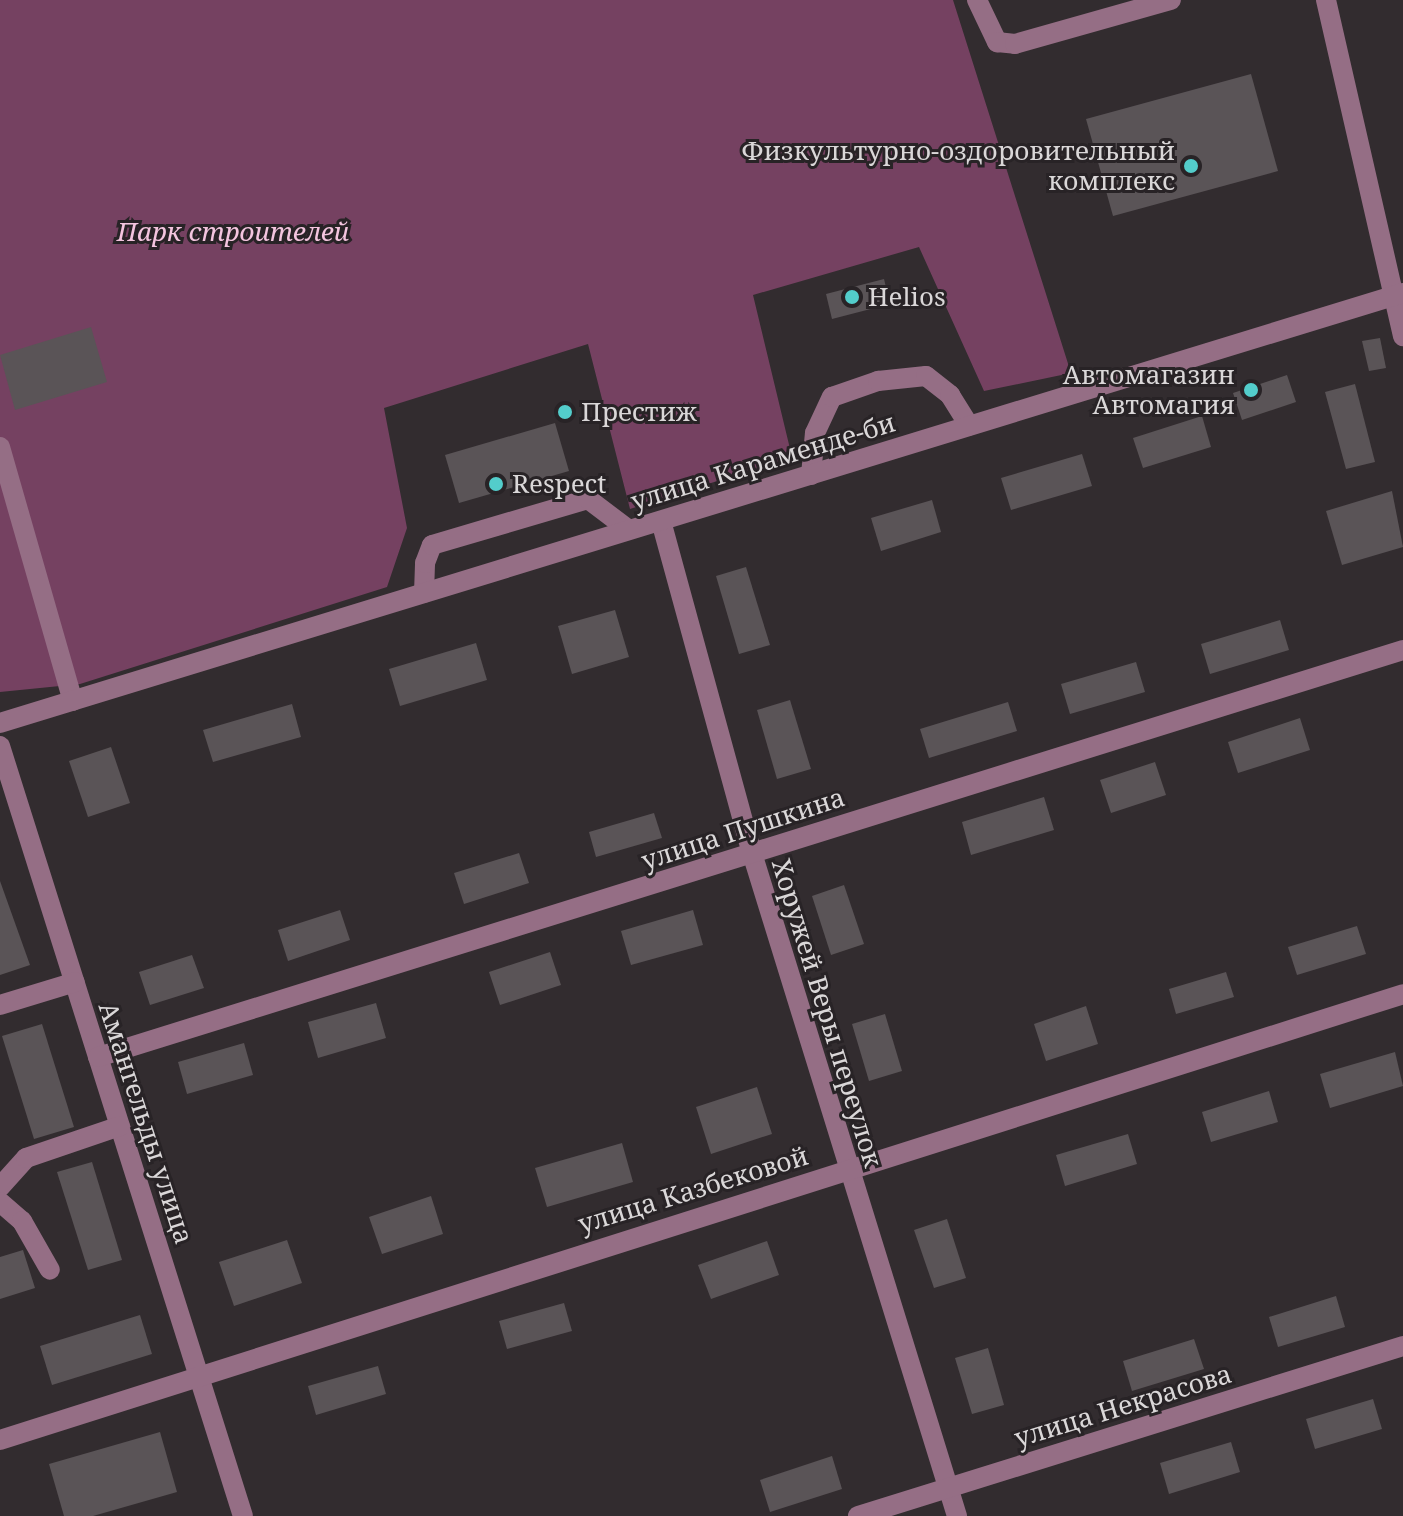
<!DOCTYPE html>
<html>
<head>
<meta charset="utf-8">
<style>
  body { margin:0 }
  #map { position:relative; width:1403px; height:1516px; overflow:hidden; background:#322c2f; font-family:"Noto Serif",serif }
  div>[style] { position:absolute }
  .green>* { inset:0; background:#754161 }
  .building>* { inset:0; background:#5a5457 }
  .minor>* { height:20px; margin:-10px; padding:0 10px; transform-origin:10px; border-radius:10px; background:#956e85 }
  .dots>* { width:22px; height:22px; translate:-50% -50%; box-sizing:border-box; border:4px solid #282326; border-radius:50% }
  span { translate:-50% -50%; white-space:nowrap; text-align:center; line-height:1.15; -webkit-text-stroke:6px #282326; paint-order:stroke }
  .poi-label { font-size:26px; color:#dad7d8 }
  .right { translate:-100% -50%; text-align:right }
  .left { translate:0 -50%; text-align:left }
  .park-label { font-size:26px; color:#f4c5df; font-style:italic }
  .street-label { font-size:26px; color:#dad7d8 }
</style>
</head>
<body>
<div id="map">
  <div class="green">
    <div style="clip-path:polygon(0 0,953px 0,1071px 373px,984px 391px,919px 247px,753px 295px,792px 457px,630px 509px,588px 344px,384px 408px,407px 528px,387px 587px,80px 684px,0 692px)"></div>
  </div>
  <div class="building">
    <div style="clip-path:polygon(1251px 74px,1278px 171px,1113px 216px,1086px 119px)"></div>
    <div style="clip-path:polygon(884px 279px,890px 304px,832px 319px,826px 294px)"></div>
    <div style="clip-path:polygon(91px 327px,107px 382px,15px 410px,0 355px)"></div>
    <div style="clip-path:polygon(1380px 338px,1386px 368px,1369px 371px,1362px 341px)"></div>
    <div style="clip-path:polygon(1287px 375px,1296px 402px,1242px 420px,1233px 393px)"></div>
    <div style="clip-path:polygon(1355px 384px,1375px 462px,1346px 469px,1325px 392px)"></div>
    <div style="clip-path:polygon(1202px 416px,1211px 447px,1143px 468px,1133px 438px)"></div>
    <div style="clip-path:polygon(555px 423px,569px 471px,459px 503px,445px 455px)"></div>
    <div style="clip-path:polygon(1082px 454px,1092px 486px,1011px 510px,1001px 478px)"></div>
    <div style="clip-path:polygon(1392px 491px,1403px 547px,1342px 565px,1326px 511px)"></div>
    <div style="clip-path:polygon(932px 500px,941px 532px,881px 551px,871px 518px)"></div>
    <div style="clip-path:polygon(746px 567px,770px 645px,739px 654px,716px 576px)"></div>
    <div style="clip-path:polygon(615px 610px,629px 657px,572px 674px,558px 626px)"></div>
    <div style="clip-path:polygon(1280px 620px,1289px 650px,1210px 674px,1201px 644px)"></div>
    <div style="clip-path:polygon(476px 643px,487px 680px,400px 706px,389px 669px)"></div>
    <div style="clip-path:polygon(1136px 662px,1145px 692px,1070px 714px,1061px 684px)"></div>
    <div style="clip-path:polygon(790px 700px,811px 769px,777px 779px,757px 710px)"></div>
    <div style="clip-path:polygon(1008px 702px,1017px 731px,929px 758px,920px 729px)"></div>
    <div style="clip-path:polygon(292px 704px,301px 737px,213px 762px,203px 730px)"></div>
    <div style="clip-path:polygon(1300px 718px,1310px 750px,1238px 773px,1228px 742px)"></div>
    <div style="clip-path:polygon(111px 747px,130px 803px,88px 817px,69px 761px)"></div>
    <div style="clip-path:polygon(1155px 762px,1166px 795px,1111px 813px,1100px 780px)"></div>
    <div style="clip-path:polygon(1044px 797px,1054px 830px,971px 855px,962px 822px)"></div>
    <div style="clip-path:polygon(654px 813px,662px 838px,596px 857px,589px 832px)"></div>
    <div style="clip-path:polygon(519px 853px,529px 883px,464px 904px,454px 873px)"></div>
    <div style="clip-path:polygon(0 881px,30px 965px,0 975px)"></div>
    <div style="clip-path:polygon(844px 885px,864px 944px,831px 955px,812px 896px)"></div>
    <div style="clip-path:polygon(340px 910px,350px 940px,288px 961px,278px 930px)"></div>
    <div style="clip-path:polygon(693px 910px,703px 945px,631px 965px,621px 931px)"></div>
    <div style="clip-path:polygon(1357px 926px,1366px 954px,1297px 975px,1288px 947px)"></div>
    <div style="clip-path:polygon(550px 952px,561px 985px,500px 1005px,489px 972px)"></div>
    <div style="clip-path:polygon(192px 955px,204px 988px,150px 1005px,139px 972px)"></div>
    <div style="clip-path:polygon(1226px 972px,1234px 997px,1176px 1014px,1169px 989px)"></div>
    <div style="clip-path:polygon(376px 1003px,386px 1038px,318px 1058px,308px 1022px)"></div>
    <div style="clip-path:polygon(1086px 1006px,1098px 1044px,1046px 1061px,1034px 1024px)"></div>
    <div style="clip-path:polygon(885px 1014px,902px 1071px,869px 1081px,852px 1024px)"></div>
    <div style="clip-path:polygon(42px 1024px,74px 1127px,34px 1139px,2px 1036px)"></div>
    <div style="clip-path:polygon(244px 1043px,253px 1075px,187px 1094px,178px 1062px)"></div>
    <div style="clip-path:polygon(1395px 1052px,1403px 1086px,1330px 1108px,1320px 1074px)"></div>
    <div style="clip-path:polygon(757px 1087px,772px 1134px,711px 1154px,696px 1107px)"></div>
    <div style="clip-path:polygon(1269px 1091px,1278px 1122px,1211px 1142px,1202px 1112px)"></div>
    <div style="clip-path:polygon(1128px 1134px,1137px 1164px,1065px 1186px,1056px 1155px)"></div>
    <div style="clip-path:polygon(622px 1143px,633px 1182px,547px 1207px,535px 1168px)"></div>
    <div style="clip-path:polygon(92px 1162px,122px 1260px,88px 1270px,57px 1172px)"></div>
    <div style="clip-path:polygon(431px 1196px,443px 1234px,382px 1254px,369px 1217px)"></div>
    <div style="clip-path:polygon(947px 1219px,966px 1278px,934px 1288px,914px 1230px)"></div>
    <div style="clip-path:polygon(287px 1240px,302px 1283px,234px 1306px,219px 1262px)"></div>
    <div style="clip-path:polygon(767px 1241px,779px 1275px,711px 1299px,698px 1265px)"></div>
    <div style="clip-path:polygon(23px 1250px,35px 1288px,0 1299px,0 1257px)"></div>
    <div style="clip-path:polygon(1336px 1296px,1345px 1327px,1278px 1347px,1269px 1317px)"></div>
    <div style="clip-path:polygon(564px 1303px,572px 1331px,507px 1349px,499px 1321px)"></div>
    <div style="clip-path:polygon(140px 1315px,152px 1354px,52px 1385px,40px 1346px)"></div>
    <div style="clip-path:polygon(1194px 1339px,1204px 1369px,1132px 1391px,1123px 1361px)"></div>
    <div style="clip-path:polygon(988px 1348px,1004px 1405px,972px 1414px,955px 1358px)"></div>
    <div style="clip-path:polygon(378px 1366px,386px 1394px,316px 1415px,308px 1386px)"></div>
    <div style="clip-path:polygon(1373px 1399px,1382px 1429px,1315px 1449px,1306px 1419px)"></div>
    <div style="clip-path:polygon(160px 1432px,177px 1492px,93px 1516px,64px 1516px,49px 1464px)"></div>
    <div style="clip-path:polygon(1231px 1442px,1240px 1472px,1169px 1494px,1160px 1463px)"></div>
    <div style="clip-path:polygon(832px 1456px,842px 1489px,770px 1512px,760px 1480px)"></div>
  </div>
  <div class="minor">
    <div style="left:977px;top:0;width:47px;rotate:64.5deg"></div>
    <div style="left:997px;top:42px;width:18px;rotate:6deg"></div>
    <div style="left:1015px;top:44px;width:162px;rotate:-15.8deg"></div>
    <div style="left:1326px;top:0;width:345px;rotate:77.1deg"></div>
    <div style="left:0;top:447px;width:264px;rotate:74deg"></div>
    <div style="left:811px;top:475px;width:42px;rotate:-84.6deg"></div>
    <div style="left:815px;top:433px;width:40px;rotate:-65deg"></div>
    <div style="left:832px;top:397px;width:49px;rotate:-19.2deg"></div>
    <div style="left:878px;top:381px;width:48px;rotate:-5.9deg"></div>
    <div style="left:926px;top:376px;width:31px;rotate:38deg"></div>
    <div style="left:950px;top:395px;width:36px;rotate:58deg"></div>
    <div style="left:661px;top:521px;width:344px;rotate:74.7deg"></div>
    <div style="left:752px;top:853px;width:694px;rotate:72.82deg"></div>
    <div style="left:424px;top:593px;width:30px;rotate:-88deg"></div>
    <div style="left:425px;top:563px;width:19px;rotate:-69deg"></div>
    <div style="left:432px;top:545px;width:163px;rotate:-16.4deg"></div>
    <div style="left:588px;top:499px;width:51px;rotate:37.1deg"></div>
    <div style="left:0;top:723px;width:1467px;rotate:-17.04deg"></div>
    <div style="left:0;top:746px;width:807px;rotate:72.49deg"></div>
    <div style="left:0;top:1005px;width:78px;rotate:-17deg"></div>
    <div style="left:98px;top:1057px;width:1367px;rotate:-17.32deg"></div>
    <div style="left:0;top:1187px;width:39px;rotate:-48deg"></div>
    <div style="left:26px;top:1158px;width:99px;rotate:-18.8deg"></div>
    <div style="left:0;top:1202px;width:29px;rotate:41deg"></div>
    <div style="left:22px;top:1221px;width:56px;rotate:60.3deg"></div>
    <div style="left:0;top:1440px;width:1472px;rotate:-17.63deg"></div>
    <div style="left:858px;top:1516px;width:571px;rotate:-17.32deg"></div>
  </div>
  <div class="dots">
    <div style="left:1191px;top:166px;background:#53cdcb"></div>
    <div style="left:852px;top:297px;background:#53cdcb"></div>
    <div style="left:1251px;top:390px;background:#53cdcb"></div>
    <div style="left:565px;top:412px;background:#53cdcb"></div>
    <div style="left:496px;top:484px;background:#53cdcb"></div>
  </div>
  <div class="poi-label">
    <span class="right" style="left:1175px;top:166px">Физкультурно-оздоровительный<br>комплекс</span>
    <span class="left" style="left:868px;top:297px">Helios</span>
    <span class="right" style="left:1235px;top:390px">Автомагазин<br>Автомагия</span>
    <span class="left" style="left:581px;top:412px">Престиж</span>
    <span class="left" style="left:512px;top:484px">Respect</span>
  </div>
  <div class="park-label">
    <span style="left:233px;top:232px">Парк строителей</span>
  </div>
  <div class="street-label">
    <span style="left:763px;top:462px;rotate:-17deg">улица Караменде-би</span>
    <span style="left:743px;top:829px;rotate:-18deg">улица Пушкина</span>
    <span style="left:827px;top:1013px;rotate:73deg">Хоружей Веры переулок</span>
    <span style="left:146px;top:1123px;rotate:72deg">Амангельды улица</span>
    <span style="left:693px;top:1190px;rotate:-17deg">улица Казбековой</span>
    <span style="left:1123px;top:1406px;rotate:-17deg">улица Некрасова</span>
  </div>
</div>
</body>
</html>
